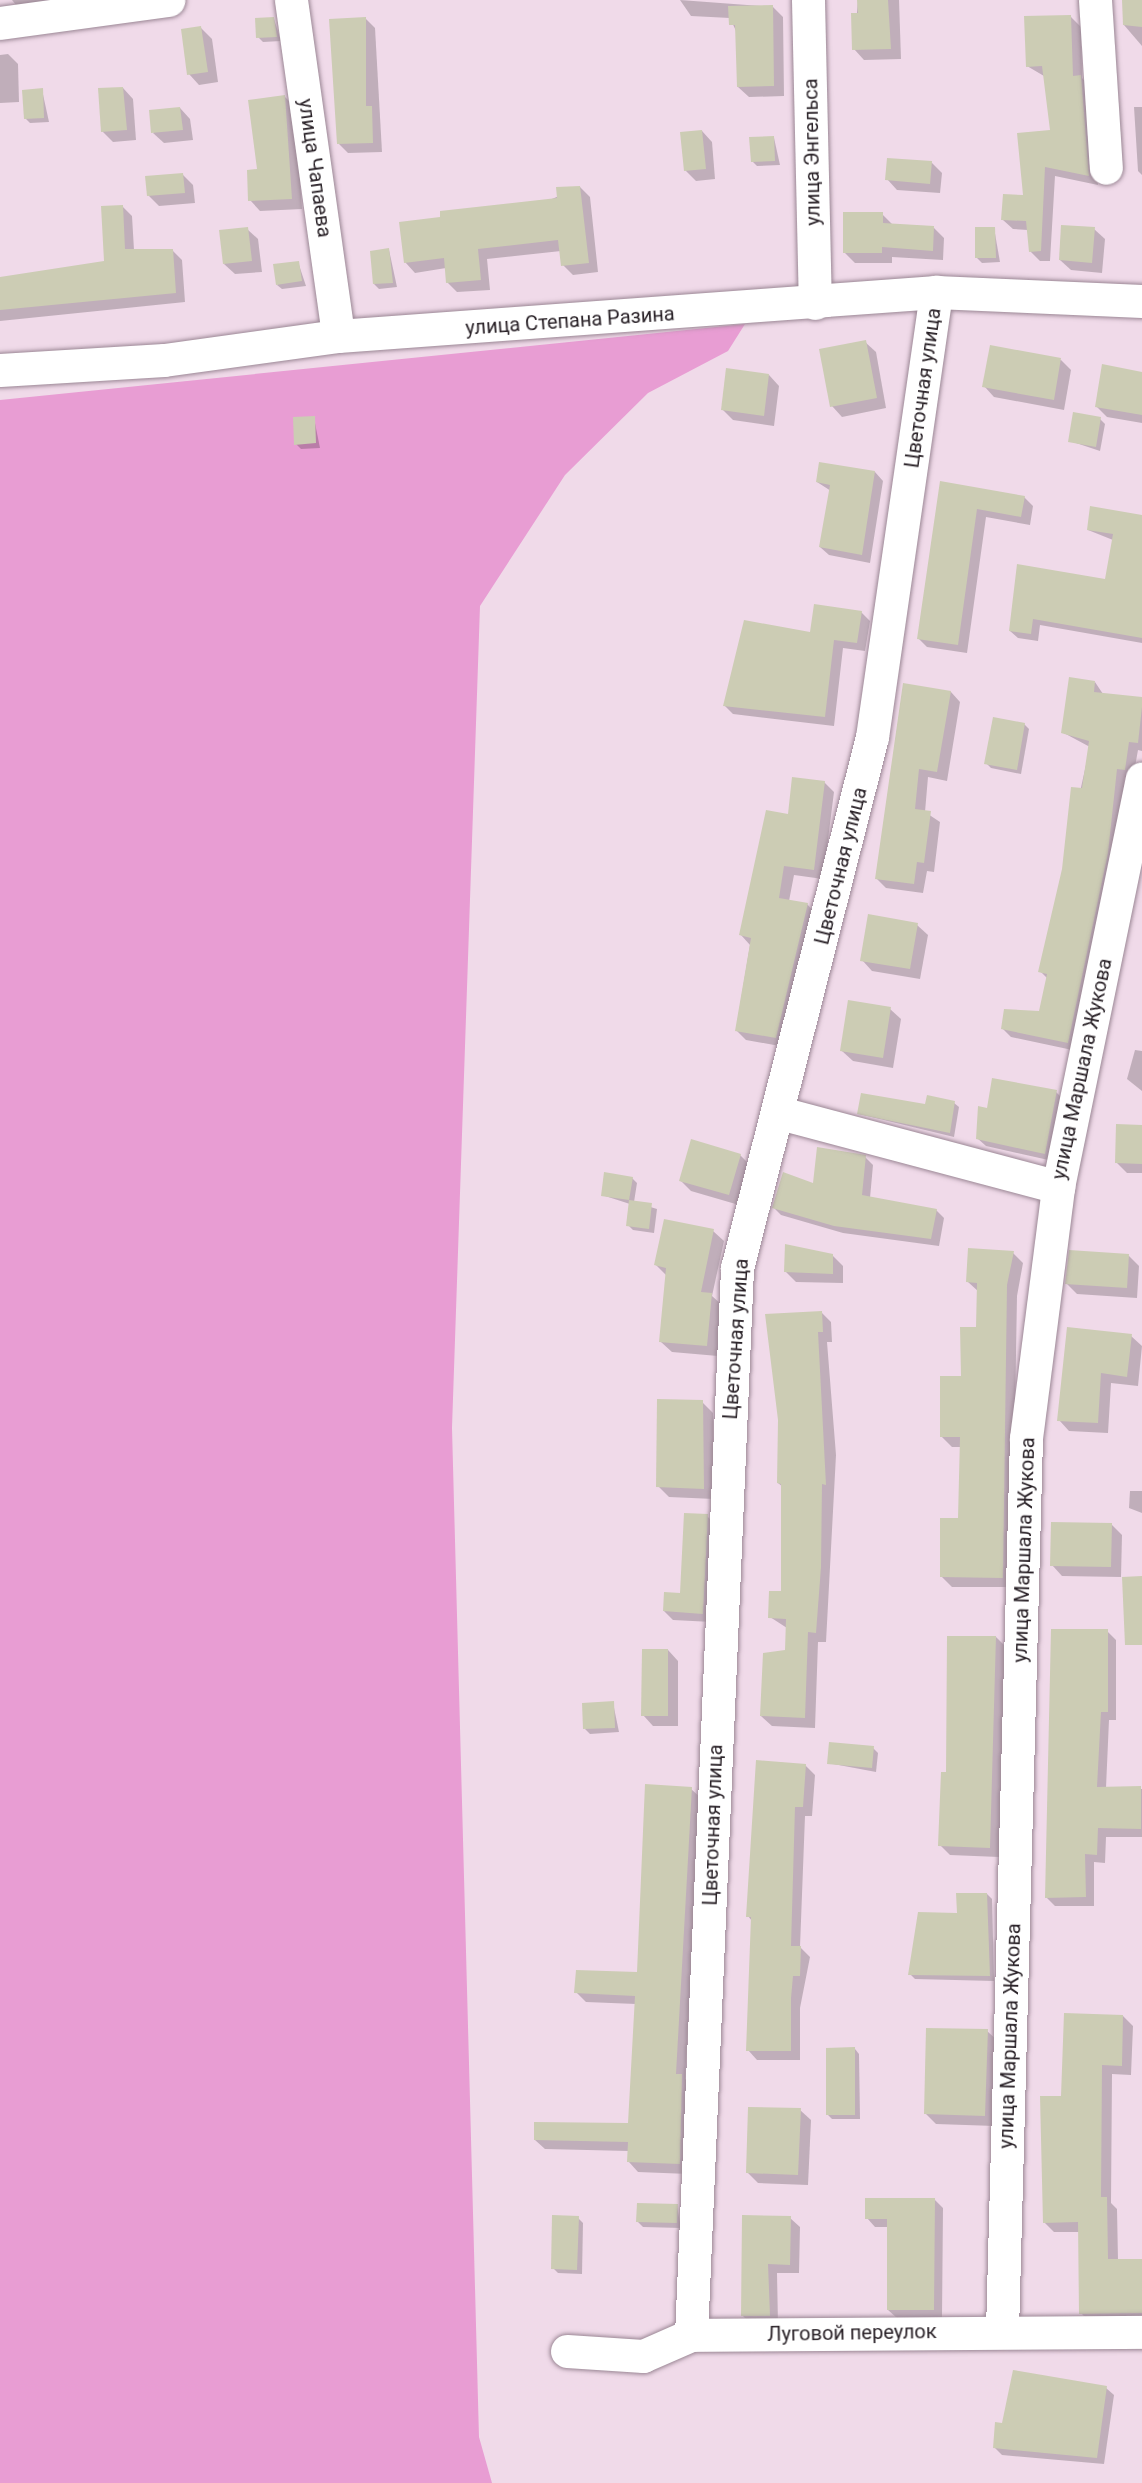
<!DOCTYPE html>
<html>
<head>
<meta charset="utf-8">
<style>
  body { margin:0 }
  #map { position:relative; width:1142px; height:2483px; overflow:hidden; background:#f0dae9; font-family:Roboto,sans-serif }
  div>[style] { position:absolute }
  .green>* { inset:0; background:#e89dd3 }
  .shadow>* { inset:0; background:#0003 }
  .building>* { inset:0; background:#ccccb4 }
  .roads { filter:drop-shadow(0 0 2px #9b8795) drop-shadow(0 0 2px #9b8795) }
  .minor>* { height:33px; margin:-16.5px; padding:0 16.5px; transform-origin:16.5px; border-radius:16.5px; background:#fff }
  span { translate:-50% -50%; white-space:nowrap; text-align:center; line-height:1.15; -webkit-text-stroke:6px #fff; paint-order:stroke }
  .street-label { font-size:20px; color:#271f25 }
</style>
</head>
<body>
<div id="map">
  <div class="green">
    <div style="clip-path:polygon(745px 324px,728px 351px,648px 393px,565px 475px,480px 606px,452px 1428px,479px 2437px,492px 2483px,0 2483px,0 400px)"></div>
  </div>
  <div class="shadow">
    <div style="clip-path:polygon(12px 0,93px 0,20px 10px)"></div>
    <div style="clip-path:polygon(680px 0,773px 7px,783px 17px,784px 96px,749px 97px,738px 87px,736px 31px,730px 18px,691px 16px)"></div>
    <div style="clip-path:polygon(858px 0,899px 0,901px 59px,864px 60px,854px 49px)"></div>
    <div style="clip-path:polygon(1125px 0,1142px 0,1142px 46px,1124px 25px)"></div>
    <div style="clip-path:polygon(1071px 17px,1081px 27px,1082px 78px,1090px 87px,1098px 185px,1055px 176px,1050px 261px,1040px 261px,1030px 251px,1028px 230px,1013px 229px,1003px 220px,1025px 196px,1051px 132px,1044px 76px,1027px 66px)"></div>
    <div style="clip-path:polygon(365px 18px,375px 28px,382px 152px,348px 153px,339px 144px)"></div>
    <div style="clip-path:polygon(274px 19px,281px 41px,263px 42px,258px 37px)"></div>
    <div style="clip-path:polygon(201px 28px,212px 39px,218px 82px,199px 85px,189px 74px)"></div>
    <div style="clip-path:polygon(8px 54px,18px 64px,19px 102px,0 103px,0 55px)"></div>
    <div style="clip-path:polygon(123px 88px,133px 99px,136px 140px,113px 142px,102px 131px)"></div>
    <div style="clip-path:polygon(42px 90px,49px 122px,30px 123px,25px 118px)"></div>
    <div style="clip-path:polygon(285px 97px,295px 107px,302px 209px,260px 211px,250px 200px)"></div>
    <div style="clip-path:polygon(1134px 107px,1142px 107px,1142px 175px,1138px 171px)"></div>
    <div style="clip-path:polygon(180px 108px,190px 119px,193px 140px,164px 143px,153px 133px)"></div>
    <div style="clip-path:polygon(702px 131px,712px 142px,715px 179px,696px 181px,685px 170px)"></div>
    <div style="clip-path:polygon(774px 138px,780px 165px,757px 166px,752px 161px)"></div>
    <div style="clip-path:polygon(931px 162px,942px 173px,940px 193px,897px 190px,887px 179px)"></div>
    <div style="clip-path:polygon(182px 174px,193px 185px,195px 203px,159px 206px,148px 195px)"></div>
    <div style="clip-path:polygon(580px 187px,590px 197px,598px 272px,573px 275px,563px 265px,561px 251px,487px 259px,490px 290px,457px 292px,447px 282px,446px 268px,415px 273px,405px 262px)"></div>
    <div style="clip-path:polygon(122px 206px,132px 216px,134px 250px,172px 250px,182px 260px,185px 302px,0 321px,0 279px,106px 262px)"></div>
    <div style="clip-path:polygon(882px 214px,893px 225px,934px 228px,944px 238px,943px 260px,892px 257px,892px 263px,855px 263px,844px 252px)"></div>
    <div style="clip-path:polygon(994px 228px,1000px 262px,982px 263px,977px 258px)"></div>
    <div style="clip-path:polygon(247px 229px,258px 239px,262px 272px,235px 274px,224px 264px)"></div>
    <div style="clip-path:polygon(1094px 229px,1105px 239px,1102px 273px,1071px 270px,1060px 260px)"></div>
    <div style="clip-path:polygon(389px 250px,397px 287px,379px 289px,374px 284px)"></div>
    <div style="clip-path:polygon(298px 262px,306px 286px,282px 289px,277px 285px)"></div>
    <div style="clip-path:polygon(865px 342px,876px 352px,886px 408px,842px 417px,832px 406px)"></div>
    <div style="clip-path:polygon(1061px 360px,1071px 370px,1064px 410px,994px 397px,984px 386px)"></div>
    <div style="clip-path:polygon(1142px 373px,1142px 423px,1107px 417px,1096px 406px)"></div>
    <div style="clip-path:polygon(769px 375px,779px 386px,774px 426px,733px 420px,722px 409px)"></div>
    <div style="clip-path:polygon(314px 418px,320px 448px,301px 449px,296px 444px)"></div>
    <div style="clip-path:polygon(1100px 419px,1105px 424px,1100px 451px,1070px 441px)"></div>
    <div style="clip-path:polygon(875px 472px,883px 481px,870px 563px,829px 555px,820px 547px,831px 491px,817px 482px)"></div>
    <div style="clip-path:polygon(942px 483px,1024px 497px,1033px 506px,1030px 525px,986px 517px,967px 653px,927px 647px,918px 638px)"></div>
    <div style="clip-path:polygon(1142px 516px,1142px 643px,1040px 625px,1038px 641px,1018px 638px,1010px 631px,1106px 580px,1113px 540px,1088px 530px)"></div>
    <div style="clip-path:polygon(861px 612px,870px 621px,865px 651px,843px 648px,834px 726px,733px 714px,724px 705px,811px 634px)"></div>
    <div style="clip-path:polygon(1095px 682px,1103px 694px,1142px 699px,1142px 751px,1138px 750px,1133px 778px,1125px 777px,1116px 862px,1077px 1051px,1011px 1037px,1002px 1028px,1040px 1013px,1047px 978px,1040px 971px,1090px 747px,1062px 732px)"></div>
    <div style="clip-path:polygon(905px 685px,951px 692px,960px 702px,947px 781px,928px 777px,925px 812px,940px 822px,934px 872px,927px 871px,923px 893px,886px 888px,876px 878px)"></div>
    <div style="clip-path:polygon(1024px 724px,1029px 729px,1021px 774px,991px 768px,986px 763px)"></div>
    <div style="clip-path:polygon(824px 782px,834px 792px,823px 879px,794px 875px,789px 901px,807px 904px,816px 914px,785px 1047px,746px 1040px,736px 1030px,750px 945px,741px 935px,789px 815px)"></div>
    <div style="clip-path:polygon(917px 925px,928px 935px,920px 979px,872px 971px,862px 960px)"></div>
    <div style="clip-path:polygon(890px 1009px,901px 1019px,893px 1068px,853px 1061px,842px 1051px)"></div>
    <div style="clip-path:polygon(1135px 1050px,1142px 1051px,1142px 1091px,1127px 1079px)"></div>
    <div style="clip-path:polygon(1056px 1092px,1064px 1100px,1053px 1161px,986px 1146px,977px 1138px,988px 1110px)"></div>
    <div style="clip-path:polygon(954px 1103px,959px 1107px,954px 1137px,859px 1114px)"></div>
    <div style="clip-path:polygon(1142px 1127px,1142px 1173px,1127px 1173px,1116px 1162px)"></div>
    <div style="clip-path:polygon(740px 1155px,750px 1165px,739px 1205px,691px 1191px,680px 1180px)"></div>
    <div style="clip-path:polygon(865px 1157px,873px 1165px,870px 1198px,936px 1210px,944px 1218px,939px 1246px,843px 1233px,781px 1215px,773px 1207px)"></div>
    <div style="clip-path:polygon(632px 1178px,637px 1183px,634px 1202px,657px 1209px,654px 1233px,633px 1230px,628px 1225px,630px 1204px,602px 1195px)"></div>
    <div style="clip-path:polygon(713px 1231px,724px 1241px,712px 1296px,722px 1305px,718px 1356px,672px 1352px,661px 1342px,667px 1276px,656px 1265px)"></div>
    <div style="clip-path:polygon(1013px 1253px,1023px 1263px,1017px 1296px,1012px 1587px,952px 1587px,942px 1577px,960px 1520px,961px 1447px,952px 1447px,941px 1436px,978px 1328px,979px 1292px,968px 1282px)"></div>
    <div style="clip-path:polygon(833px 1256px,843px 1266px,843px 1283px,796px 1282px,786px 1272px)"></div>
    <div style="clip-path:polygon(1129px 1256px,1139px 1266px,1137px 1298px,1077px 1294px,1066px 1283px)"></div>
    <div style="clip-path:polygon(821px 1312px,831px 1322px,832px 1342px,827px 1342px,836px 1455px,826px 1642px,818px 1642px,815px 1728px,772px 1726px,761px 1716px,787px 1651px,787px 1628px,770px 1617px,782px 1592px,783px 1487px,778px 1483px)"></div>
    <div style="clip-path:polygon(1131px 1336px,1142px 1346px,1138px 1386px,1111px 1383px,1108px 1433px,1069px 1431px,1059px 1420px)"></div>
    <div style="clip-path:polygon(702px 1402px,713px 1413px,714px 1499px,669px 1497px,658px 1486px)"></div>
    <div style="clip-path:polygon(1130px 1491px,1142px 1491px,1142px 1513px,1129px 1508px)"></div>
    <div style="clip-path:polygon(707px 1516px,716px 1525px,712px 1622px,673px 1620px,664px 1611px,681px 1594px)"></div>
    <div style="clip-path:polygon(1111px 1524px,1122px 1535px,1121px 1577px,1062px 1576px,1052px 1565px)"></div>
    <div style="clip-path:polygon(1107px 1631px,1116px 1640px,1116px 1720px,1109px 1720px,1106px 1788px,1142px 1789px,1142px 1837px,1106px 1837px,1105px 1863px,1094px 1862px,1094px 1906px,1055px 1906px,1046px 1897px)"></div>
    <div style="clip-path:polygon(996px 1637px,1006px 1647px,999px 1857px,950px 1855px,940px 1845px)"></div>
    <div style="clip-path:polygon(668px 1650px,678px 1661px,678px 1726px,653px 1726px,643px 1715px)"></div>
    <div style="clip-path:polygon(613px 1703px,619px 1732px,590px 1734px,585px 1729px)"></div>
    <div style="clip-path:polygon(873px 1748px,878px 1753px,876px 1772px,828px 1763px)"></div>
    <div style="clip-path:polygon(805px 1765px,815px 1775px,812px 1816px,805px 1816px,800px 1947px,810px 1957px,800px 2008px,800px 2060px,757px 2060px,748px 2050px,752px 1921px,748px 1916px)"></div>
    <div style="clip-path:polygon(691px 1789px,701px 1798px,685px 2079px,692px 2085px,689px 2174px,638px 2172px,629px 2162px,629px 2151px,545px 2149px,535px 2140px,630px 2124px,636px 2004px,586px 2002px,576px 1992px,639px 1974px)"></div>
    <div style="clip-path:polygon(987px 1894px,992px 1899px,994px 1981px,915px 1979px,910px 1974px)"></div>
    <div style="clip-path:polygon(1123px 2016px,1133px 2026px,1131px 2075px,1112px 2074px,1111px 2203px,1117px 2209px,1118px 2260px,1142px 2260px,1142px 2324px,1091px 2323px,1081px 2313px,1080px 2232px,1054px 2232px,1044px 2222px,1063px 2097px)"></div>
    <div style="clip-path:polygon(987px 2031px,998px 2041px,995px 2126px,936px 2124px,925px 2113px)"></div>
    <div style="clip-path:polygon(855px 2049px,859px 2054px,860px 2119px,832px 2119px,827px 2114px)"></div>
    <div style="clip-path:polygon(800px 2110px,811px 2120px,808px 2185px,758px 2183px,748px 2173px)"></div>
    <div style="clip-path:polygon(934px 2199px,943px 2208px,942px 2318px,897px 2318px,888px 2310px,888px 2227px,875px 2227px,867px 2218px)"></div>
    <div style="clip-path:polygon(677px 2206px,681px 2228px,643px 2227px,638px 2222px)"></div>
    <div style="clip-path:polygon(578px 2218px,583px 2223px,582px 2274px,558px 2273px,553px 2268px)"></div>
    <div style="clip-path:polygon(790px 2218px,800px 2227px,799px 2273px,777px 2273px,778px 2324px,752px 2325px,742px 2315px)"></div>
    <div style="clip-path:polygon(1106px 2388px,1114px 2395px,1104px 2464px,1002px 2455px,994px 2447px,1003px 2425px)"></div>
  </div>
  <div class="building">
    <div style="clip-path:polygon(857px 0,888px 0,891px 49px,852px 50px,851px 13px,858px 13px)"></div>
    <div style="clip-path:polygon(1122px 0,1142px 0,1142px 27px,1123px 25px)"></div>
    <div style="clip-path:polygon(773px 5px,774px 86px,737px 87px,735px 25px,729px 25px,728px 6px)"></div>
    <div style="clip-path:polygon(1071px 15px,1073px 76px,1081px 75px,1089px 176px,1045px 167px,1041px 251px,1029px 252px,1026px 221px,1001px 220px,1003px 194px,1023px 195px,1017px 133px,1050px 130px,1042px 66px,1026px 67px,1024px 16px)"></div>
    <div style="clip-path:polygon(274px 17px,277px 37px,256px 38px,255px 18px)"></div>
    <div style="clip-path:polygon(366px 17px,366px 106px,372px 106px,373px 143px,337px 144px,329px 19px)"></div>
    <div style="clip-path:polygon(201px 26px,208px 72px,187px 75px,181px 29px)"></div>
    <div style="clip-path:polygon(123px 87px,127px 130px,101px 132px,98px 88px)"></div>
    <div style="clip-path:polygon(43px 88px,44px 118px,24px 119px,22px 90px)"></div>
    <div style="clip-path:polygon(285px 95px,292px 199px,248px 201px,247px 170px,257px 169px,248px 100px)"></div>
    <div style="clip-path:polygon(180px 107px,183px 130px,151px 133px,149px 110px)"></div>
    <div style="clip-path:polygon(702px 130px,706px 169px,684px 171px,680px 132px)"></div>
    <div style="clip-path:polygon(774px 136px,775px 161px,751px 162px,749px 137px)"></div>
    <div style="clip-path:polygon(887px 158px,932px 161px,930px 184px,885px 180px)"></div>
    <div style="clip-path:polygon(183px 173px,185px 193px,147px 196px,145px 176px)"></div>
    <div style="clip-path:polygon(580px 186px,589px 263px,561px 266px,558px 240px,478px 249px,481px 280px,446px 283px,444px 258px,404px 263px,399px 222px,440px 217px,440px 211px,557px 198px,556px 187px)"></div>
    <div style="clip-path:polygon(123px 205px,125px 249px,173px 249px,176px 293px,0 310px,0 277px,104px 261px,101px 206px)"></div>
    <div style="clip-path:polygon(843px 212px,883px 212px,883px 223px,934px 226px,933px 251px,882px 247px,882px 253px,843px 253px)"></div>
    <div style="clip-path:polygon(1061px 225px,1095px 227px,1092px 263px,1059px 260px)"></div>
    <div style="clip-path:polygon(248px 227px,252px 261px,223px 264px,219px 230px)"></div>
    <div style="clip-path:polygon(975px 227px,995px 227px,996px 258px,975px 258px)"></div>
    <div style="clip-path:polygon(389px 248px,393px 283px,373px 284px,370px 251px)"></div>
    <div style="clip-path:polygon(299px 261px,302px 281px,276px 285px,273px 264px)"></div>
    <div style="clip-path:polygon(866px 340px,877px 398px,830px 407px,819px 349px)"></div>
    <div style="clip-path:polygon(990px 345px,1061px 358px,1054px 400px,982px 387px)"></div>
    <div style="clip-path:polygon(1102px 364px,1142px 372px,1142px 415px,1095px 407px)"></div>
    <div style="clip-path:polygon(726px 368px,769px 374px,764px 416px,721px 410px)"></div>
    <div style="clip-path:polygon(1073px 412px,1101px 417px,1096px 447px,1068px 442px)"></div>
    <div style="clip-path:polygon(315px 416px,316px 443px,294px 445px,293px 417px)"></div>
    <div style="clip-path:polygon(819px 462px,875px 471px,862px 555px,819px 547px,830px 485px,816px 482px)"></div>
    <div style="clip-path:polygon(940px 481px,1025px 496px,1021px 517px,977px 509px,958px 645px,917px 639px)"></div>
    <div style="clip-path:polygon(1090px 506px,1142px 515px,1142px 638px,1033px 619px,1031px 634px,1009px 631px,1017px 564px,1105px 579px,1113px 534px,1087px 530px)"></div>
    <div style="clip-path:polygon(814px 604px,862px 611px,857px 643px,834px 640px,825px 717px,723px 706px,744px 620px,810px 632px)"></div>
    <div style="clip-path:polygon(1069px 677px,1095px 681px,1094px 692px,1142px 697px,1142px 707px,1138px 743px,1129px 742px,1125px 770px,1117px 769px,1108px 853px,1068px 1043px,1001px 1029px,1004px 1009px,1039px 1011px,1047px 974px,1038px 972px,1062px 869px,1071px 787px,1082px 788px,1089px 741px,1061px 733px)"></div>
    <div style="clip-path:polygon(903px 683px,951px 691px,937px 772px,919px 769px,915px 809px,931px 811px,924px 863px,917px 862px,914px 884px,875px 879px)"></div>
    <div style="clip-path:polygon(993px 717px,1025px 723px,1017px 770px,984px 764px)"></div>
    <div style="clip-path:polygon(792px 777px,825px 781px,814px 870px,784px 866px,779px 898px,808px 903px,776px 1038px,735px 1031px,751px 938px,739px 935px,766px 810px,788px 814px)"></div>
    <div style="clip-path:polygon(868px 914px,918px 923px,910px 969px,860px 961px)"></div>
    <div style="clip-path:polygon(848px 1000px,891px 1007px,883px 1058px,840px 1051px)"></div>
    <div style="clip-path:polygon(992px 1078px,1057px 1090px,1045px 1154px,976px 1139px,978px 1106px,987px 1108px)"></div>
    <div style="clip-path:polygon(861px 1093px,925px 1104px,927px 1095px,955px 1101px,950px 1133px,857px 1114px)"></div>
    <div style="clip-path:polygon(1116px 1124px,1142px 1125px,1142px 1164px,1115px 1163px)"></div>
    <div style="clip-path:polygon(691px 1139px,741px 1154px,729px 1195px,679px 1181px)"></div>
    <div style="clip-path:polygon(817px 1147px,866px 1155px,862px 1195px,937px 1209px,931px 1239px,834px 1226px,772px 1208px,783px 1172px,813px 1183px)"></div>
    <div style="clip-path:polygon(604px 1172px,633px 1177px,629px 1200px,601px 1196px)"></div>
    <div style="clip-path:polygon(629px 1200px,652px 1203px,649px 1229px,626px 1226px)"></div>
    <div style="clip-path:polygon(664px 1219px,714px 1229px,701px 1292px,712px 1293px,707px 1346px,659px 1342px,666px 1268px,654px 1265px)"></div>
    <div style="clip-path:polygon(785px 1244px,833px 1254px,833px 1274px,784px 1272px)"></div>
    <div style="clip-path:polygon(968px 1248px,1014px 1251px,1007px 1285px,1003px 1578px,940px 1577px,940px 1518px,958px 1518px,960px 1437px,940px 1437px,940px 1376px,961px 1376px,960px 1327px,976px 1327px,977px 1283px,966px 1282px)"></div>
    <div style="clip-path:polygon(1069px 1250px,1129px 1254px,1127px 1288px,1065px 1284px)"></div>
    <div style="clip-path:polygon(822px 1311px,823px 1332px,818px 1332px,826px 1485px,822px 1484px,821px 1567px,816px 1633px,808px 1632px,805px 1718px,760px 1716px,763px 1653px,785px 1650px,786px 1619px,768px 1618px,769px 1591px,781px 1591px,781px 1484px,777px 1483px,778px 1420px,765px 1314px)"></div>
    <div style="clip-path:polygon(1067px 1327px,1132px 1334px,1127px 1377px,1101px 1373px,1098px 1423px,1057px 1421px)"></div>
    <div style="clip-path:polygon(657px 1399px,703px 1400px,704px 1489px,656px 1487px)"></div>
    <div style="clip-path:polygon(684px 1513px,708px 1514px,703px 1614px,663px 1611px,664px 1592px,680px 1593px)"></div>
    <div style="clip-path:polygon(1051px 1522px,1112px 1523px,1111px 1567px,1050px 1566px)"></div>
    <div style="clip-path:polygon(1142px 1576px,1142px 1645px,1125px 1645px,1122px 1577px)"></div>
    <div style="clip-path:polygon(1051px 1629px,1108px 1629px,1108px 1712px,1101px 1712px,1097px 1787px,1141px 1786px,1141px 1829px,1098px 1828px,1097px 1855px,1085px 1854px,1086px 1897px,1045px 1898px)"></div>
    <div style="clip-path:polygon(947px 1636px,996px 1636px,990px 1848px,938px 1846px,941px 1772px,946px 1772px)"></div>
    <div style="clip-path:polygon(642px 1649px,668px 1649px,668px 1716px,641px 1716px)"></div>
    <div style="clip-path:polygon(614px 1701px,615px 1728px,583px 1729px,582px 1703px)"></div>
    <div style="clip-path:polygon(829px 1742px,874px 1746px,872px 1768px,827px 1764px)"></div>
    <div style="clip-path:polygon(756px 1760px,806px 1764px,803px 1807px,795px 1807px,791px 1946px,801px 1946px,800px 1976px,793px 1976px,791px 1998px,791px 2051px,746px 2051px,751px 1917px,746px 1917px)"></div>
    <div style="clip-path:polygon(645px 1784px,692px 1787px,676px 2074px,682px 2074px,680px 2164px,627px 2162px,628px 2142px,534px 2140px,534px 2122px,628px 2123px,635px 1996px,574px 1993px,576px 1970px,637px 1972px)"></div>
    <div style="clip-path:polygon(956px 1893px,987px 1893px,990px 1976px,908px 1975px,918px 1912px,957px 1913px)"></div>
    <div style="clip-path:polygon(1064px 2013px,1123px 2015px,1122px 2066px,1102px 2065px,1101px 2197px,1107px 2197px,1108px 2259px,1142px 2259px,1142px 2313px,1079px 2314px,1078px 2222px,1043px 2223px,1040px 2096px,1061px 2096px)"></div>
    <div style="clip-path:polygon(926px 2028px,988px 2029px,985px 2116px,924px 2114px)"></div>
    <div style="clip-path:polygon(855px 2047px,855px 2115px,826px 2115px,826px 2048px)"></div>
    <div style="clip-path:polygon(748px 2107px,801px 2108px,798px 2175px,746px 2173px)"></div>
    <div style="clip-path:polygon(865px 2198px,935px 2198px,934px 2310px,887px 2310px,887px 2219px,865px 2219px)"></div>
    <div style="clip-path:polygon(637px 2203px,678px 2204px,677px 2223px,636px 2222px)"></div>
    <div style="clip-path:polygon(552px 2215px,579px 2216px,577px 2270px,551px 2269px)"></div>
    <div style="clip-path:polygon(742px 2215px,791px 2216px,790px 2265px,768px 2264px,770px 2316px,741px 2316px)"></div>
    <div style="clip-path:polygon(1013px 2370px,1107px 2386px,1097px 2458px,993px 2448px,995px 2422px,1002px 2423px)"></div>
  </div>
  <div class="roads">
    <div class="minor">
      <div style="left:291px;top:0;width:339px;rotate:82deg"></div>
      <div style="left:808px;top:0;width:303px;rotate:88.7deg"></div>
      <div style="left:1095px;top:0;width:168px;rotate:86.3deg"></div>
      <div style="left:0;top:23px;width:170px;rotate:-7.8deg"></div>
      <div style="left:0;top:370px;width:164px;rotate:-3.5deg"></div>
      <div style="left:164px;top:360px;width:176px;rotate:-7.9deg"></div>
      <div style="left:338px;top:336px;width:600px;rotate:-4.21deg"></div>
      <div style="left:936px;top:292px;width:206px;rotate:2.5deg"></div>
      <div style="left:780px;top:1113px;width:288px;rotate:14.9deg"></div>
      <div style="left:1002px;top:2331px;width:893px;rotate:-88.46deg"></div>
      <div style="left:1026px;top:1438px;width:253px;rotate:-82.7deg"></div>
      <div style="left:1058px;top:1187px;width:417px;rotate:-78.4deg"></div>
      <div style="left:691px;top:2335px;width:1068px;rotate:-87.53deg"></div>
      <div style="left:737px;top:1268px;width:548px;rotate:-75.74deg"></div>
      <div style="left:872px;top:737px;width:450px;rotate:-81.8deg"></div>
      <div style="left:567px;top:2351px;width:76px;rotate:3.8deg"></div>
      <div style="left:643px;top:2356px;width:52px;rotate:-23.6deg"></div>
      <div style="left:691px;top:2335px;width:451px;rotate:-0.4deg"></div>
    </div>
  </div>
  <div class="street-label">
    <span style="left:812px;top:152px;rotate:-91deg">улица Энгельса</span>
    <span style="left:315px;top:168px;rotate:82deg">улица Чапаева</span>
    <span style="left:570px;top:321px;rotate:-4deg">улица Степана Разина</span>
    <span style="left:923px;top:388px;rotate:-82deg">Цветочная улица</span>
    <span style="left:841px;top:866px;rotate:-76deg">Цветочная улица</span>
    <span style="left:1082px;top:1069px;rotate:-78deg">улица Маршала Жукова</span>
    <span style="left:736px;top:1339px;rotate:-86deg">Цветочная улица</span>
    <span style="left:1024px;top:1550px;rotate:-88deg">улица Маршала Жукова</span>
    <span style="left:713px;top:1825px;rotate:-88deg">Цветочная улица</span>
    <span style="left:1010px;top:2036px;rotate:-88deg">улица Маршала Жукова</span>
    <span style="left:852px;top:2333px;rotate:-1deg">Луговой переулок</span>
  </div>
</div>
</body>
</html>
